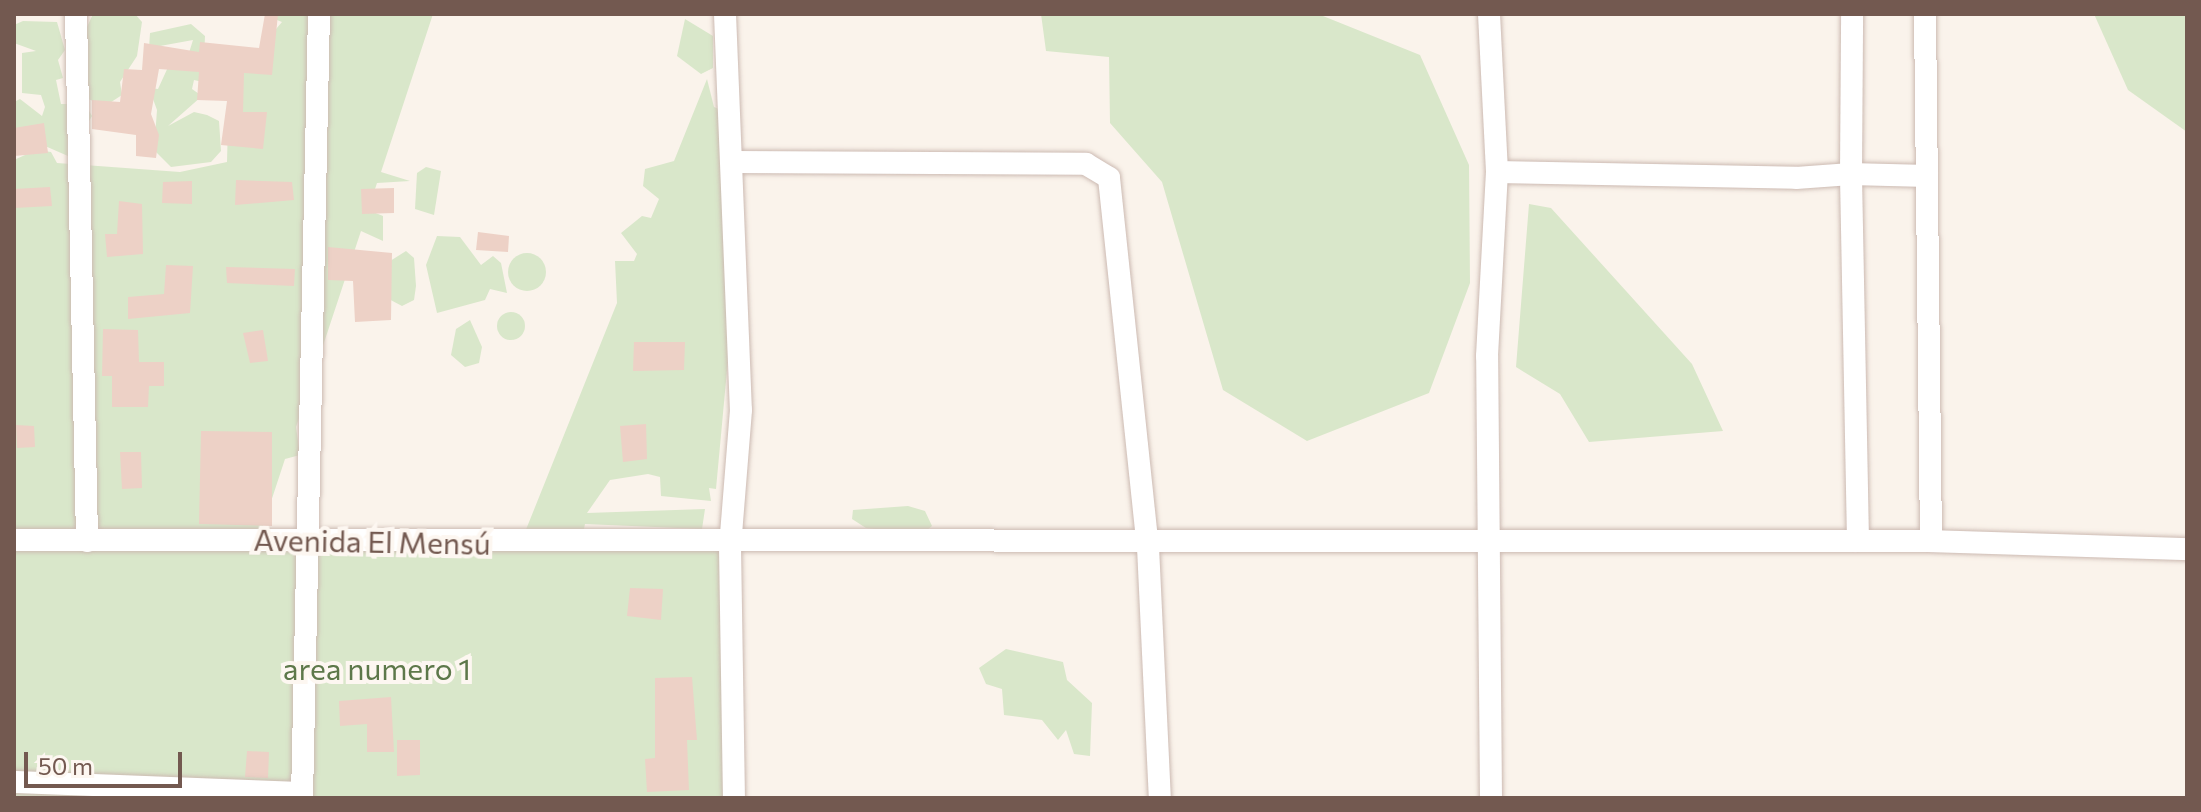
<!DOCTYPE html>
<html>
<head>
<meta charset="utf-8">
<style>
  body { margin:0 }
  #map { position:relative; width:2201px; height:812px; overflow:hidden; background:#faf3eb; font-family:Commissioner,sans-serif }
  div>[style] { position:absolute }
  .green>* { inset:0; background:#d9e7ca }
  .round { border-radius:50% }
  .building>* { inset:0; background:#edd1c6 }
  .roads { filter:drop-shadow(0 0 2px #ccbab2) drop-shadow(0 0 2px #ccbab2) }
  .street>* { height:22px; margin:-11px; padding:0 11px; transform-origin:11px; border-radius:11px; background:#fff }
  span { translate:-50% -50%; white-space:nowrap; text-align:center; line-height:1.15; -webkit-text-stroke:8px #fdf7f1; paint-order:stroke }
  .street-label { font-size:30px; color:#735950 }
  .park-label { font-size:30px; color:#5d784a }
  .frame { position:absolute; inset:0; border:16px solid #735950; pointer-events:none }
  .scale { position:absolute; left:24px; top:752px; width:158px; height:36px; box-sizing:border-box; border:4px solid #735950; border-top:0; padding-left:10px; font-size:24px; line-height:28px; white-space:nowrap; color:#735950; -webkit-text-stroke:6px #fdf7f1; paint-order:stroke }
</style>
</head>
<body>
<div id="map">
  <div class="green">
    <div style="clip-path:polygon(93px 14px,135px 14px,142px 22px,137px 56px,120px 82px,122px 95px,105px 106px,81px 96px,82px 38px)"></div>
    <div style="clip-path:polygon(262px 14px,433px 14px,381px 172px,410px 181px,377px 183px,368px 210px,383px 216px,383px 241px,361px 231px,296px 427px,300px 455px,285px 459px,259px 538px,521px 542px,617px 303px,615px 261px,634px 261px,637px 254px,621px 233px,642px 216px,651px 218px,659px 199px,643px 186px,645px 169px,674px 161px,707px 79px,714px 107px,724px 111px,732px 316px,716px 489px,709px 488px,711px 501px,661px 496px,660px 477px,648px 474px,610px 480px,587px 513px,705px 509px,702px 529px,585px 524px,581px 543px,730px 546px,740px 798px,14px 798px,14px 160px,36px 150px,51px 152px,57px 163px,180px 172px,227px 162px,229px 84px,282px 22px)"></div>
    <div style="clip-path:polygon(1041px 14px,1318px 14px,1420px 55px,1469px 165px,1470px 283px,1429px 393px,1307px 441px,1223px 390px,1162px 182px,1110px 123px,1109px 57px,1046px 51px)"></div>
    <div style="clip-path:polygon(2094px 14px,2187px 14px,2187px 132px,2128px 90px)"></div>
    <div style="clip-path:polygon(685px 19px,713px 36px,713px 68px,701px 74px,677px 56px)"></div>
    <div style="clip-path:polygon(23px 21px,57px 22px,65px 50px,58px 60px,63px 78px,56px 80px,61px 104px,85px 104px,92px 116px,68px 156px,45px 146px,14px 149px,14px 102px,20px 99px,42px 116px,45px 107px,41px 95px,22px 93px,22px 53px,36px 51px,14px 43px,14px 25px)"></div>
    <div style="clip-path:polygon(191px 24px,205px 36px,203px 82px,194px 80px,192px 89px,202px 96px,168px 126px,194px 112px,207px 115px,219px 121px,221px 151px,211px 162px,171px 167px,154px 150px,157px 110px,149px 88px,158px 89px,169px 65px,188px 56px,193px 40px,149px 48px,150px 33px)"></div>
    <div style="clip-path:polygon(426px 167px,441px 171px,434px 215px,415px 209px,417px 173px)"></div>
    <div style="clip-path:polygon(1529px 204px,1551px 208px,1692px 364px,1723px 431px,1589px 442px,1560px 394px,1516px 367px)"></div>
    <div style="clip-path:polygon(437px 236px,460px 237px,481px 265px,493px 256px,501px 263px,507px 293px,490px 289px,485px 300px,437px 313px,426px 265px)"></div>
    <div style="clip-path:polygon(406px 251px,414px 258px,416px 286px,414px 300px,402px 306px,385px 297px,387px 263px)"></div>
    <div class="round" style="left:508px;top:253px;width:38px;height:38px"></div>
    <div class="round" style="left:497px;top:312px;width:28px;height:28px"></div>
    <div style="clip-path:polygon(470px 320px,482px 347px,479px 363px,465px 367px,451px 355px,456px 329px)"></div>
    <div style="clip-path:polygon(908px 506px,925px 511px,932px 526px,922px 534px,866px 528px,852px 519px,853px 510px)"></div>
    <div style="clip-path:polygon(1006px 649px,1063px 662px,1067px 680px,1092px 703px,1090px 756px,1074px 754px,1066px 730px,1058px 740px,1042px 720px,1004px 715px,1002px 689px,986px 684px,979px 668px)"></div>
  </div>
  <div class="building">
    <div style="clip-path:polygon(265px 14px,278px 14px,272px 75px,244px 73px,243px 112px,267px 112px,263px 149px,221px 145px,227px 101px,197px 100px,199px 72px,159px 69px,151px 114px,159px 135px,156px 158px,136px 156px,136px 135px,92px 129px,92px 100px,120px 102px,124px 69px,142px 70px,144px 43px,199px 52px,200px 42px,259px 48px)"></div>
    <div style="clip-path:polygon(44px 123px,48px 153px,14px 156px,14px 128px)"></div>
    <div style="clip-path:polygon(236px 180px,292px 182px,294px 200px,235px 205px)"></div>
    <div style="clip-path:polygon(192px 181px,192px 204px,162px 203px,163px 182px)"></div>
    <div style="clip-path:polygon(50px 187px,52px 206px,14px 208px,14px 189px)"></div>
    <div style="clip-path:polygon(394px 188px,394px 213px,362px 214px,361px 189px)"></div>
    <div style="clip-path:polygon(119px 201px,142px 204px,143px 254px,107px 257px,105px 234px,117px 234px)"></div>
    <div style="clip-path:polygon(478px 232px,509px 236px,508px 252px,476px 250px)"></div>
    <div style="clip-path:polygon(328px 247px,392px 253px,391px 320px,355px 322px,353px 281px,328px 280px)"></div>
    <div style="clip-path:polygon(166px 265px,193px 266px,190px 313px,128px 319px,128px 297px,164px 294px)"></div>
    <div style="clip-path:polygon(226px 267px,295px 269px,294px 286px,227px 283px)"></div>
    <div style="clip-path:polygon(103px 329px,138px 330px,139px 362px,164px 362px,164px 386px,149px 386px,148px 407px,112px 407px,112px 376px,102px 376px)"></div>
    <div style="clip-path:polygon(263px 330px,268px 361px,250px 363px,243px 333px)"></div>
    <div style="clip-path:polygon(634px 342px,685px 342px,684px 370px,633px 371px)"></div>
    <div style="clip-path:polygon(646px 424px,647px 459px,623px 462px,620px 426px)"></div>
    <div style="clip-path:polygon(16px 425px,34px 426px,35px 447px,17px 448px)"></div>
    <div style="clip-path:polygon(201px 431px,272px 432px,272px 526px,199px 524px)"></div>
    <div style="clip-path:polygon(120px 452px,141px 452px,142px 488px,122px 489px)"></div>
    <div style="clip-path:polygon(630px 588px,663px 589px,661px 620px,627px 616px)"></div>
    <div style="clip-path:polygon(692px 677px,697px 740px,687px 740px,689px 790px,647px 792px,645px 759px,655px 758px,655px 678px)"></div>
    <div style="clip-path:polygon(391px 697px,394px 752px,367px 752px,367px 724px,340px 726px,339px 701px)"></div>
    <div style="clip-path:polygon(397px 740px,420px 740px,420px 775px,397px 776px)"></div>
    <div style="clip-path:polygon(247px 751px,269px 752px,268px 778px,245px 777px)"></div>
  </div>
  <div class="roads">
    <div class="street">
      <div style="left:76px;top:14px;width:527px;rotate:88.8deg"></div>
      <div style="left:725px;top:14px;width:396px;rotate:87.7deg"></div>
      <div style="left:741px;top:410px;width:136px;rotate:94.6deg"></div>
      <div style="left:730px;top:546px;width:252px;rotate:89.1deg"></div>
      <div style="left:1489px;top:14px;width:158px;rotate:87.1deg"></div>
      <div style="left:1497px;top:172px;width:299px;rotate:1.1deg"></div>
      <div style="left:1796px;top:178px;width:55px;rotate:-4.2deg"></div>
      <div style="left:1851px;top:174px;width:160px;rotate:-89.6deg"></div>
      <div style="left:1925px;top:14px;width:527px;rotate:89.35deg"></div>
      <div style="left:1931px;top:541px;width:256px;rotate:1.8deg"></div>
      <div style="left:733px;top:162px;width:353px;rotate:0.3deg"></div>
      <div style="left:1086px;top:164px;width:27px;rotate:31deg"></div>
      <div style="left:1109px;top:178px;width:371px;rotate:84deg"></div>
      <div style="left:1148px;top:547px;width:251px;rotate:87.3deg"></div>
      <div style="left:14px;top:540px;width:1917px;rotate:0.03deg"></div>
      <div style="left:1858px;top:541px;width:367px;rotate:-91.1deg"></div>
      <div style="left:1851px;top:174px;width:76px;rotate:1.5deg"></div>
      <div style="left:14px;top:782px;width:288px;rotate:2.2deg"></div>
      <div style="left:302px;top:798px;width:784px;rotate:-88.76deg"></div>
      <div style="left:1491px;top:798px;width:442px;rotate:-90.5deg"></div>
      <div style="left:1487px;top:356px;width:184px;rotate:-86.9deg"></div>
    </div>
  </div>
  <div class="street-label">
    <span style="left:372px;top:541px;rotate:1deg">Avenida El Mensú</span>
  </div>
  <div class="park-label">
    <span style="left:377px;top:668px">area numero 1</span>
  </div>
  <div class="frame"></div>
  <div class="scale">50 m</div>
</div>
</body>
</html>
